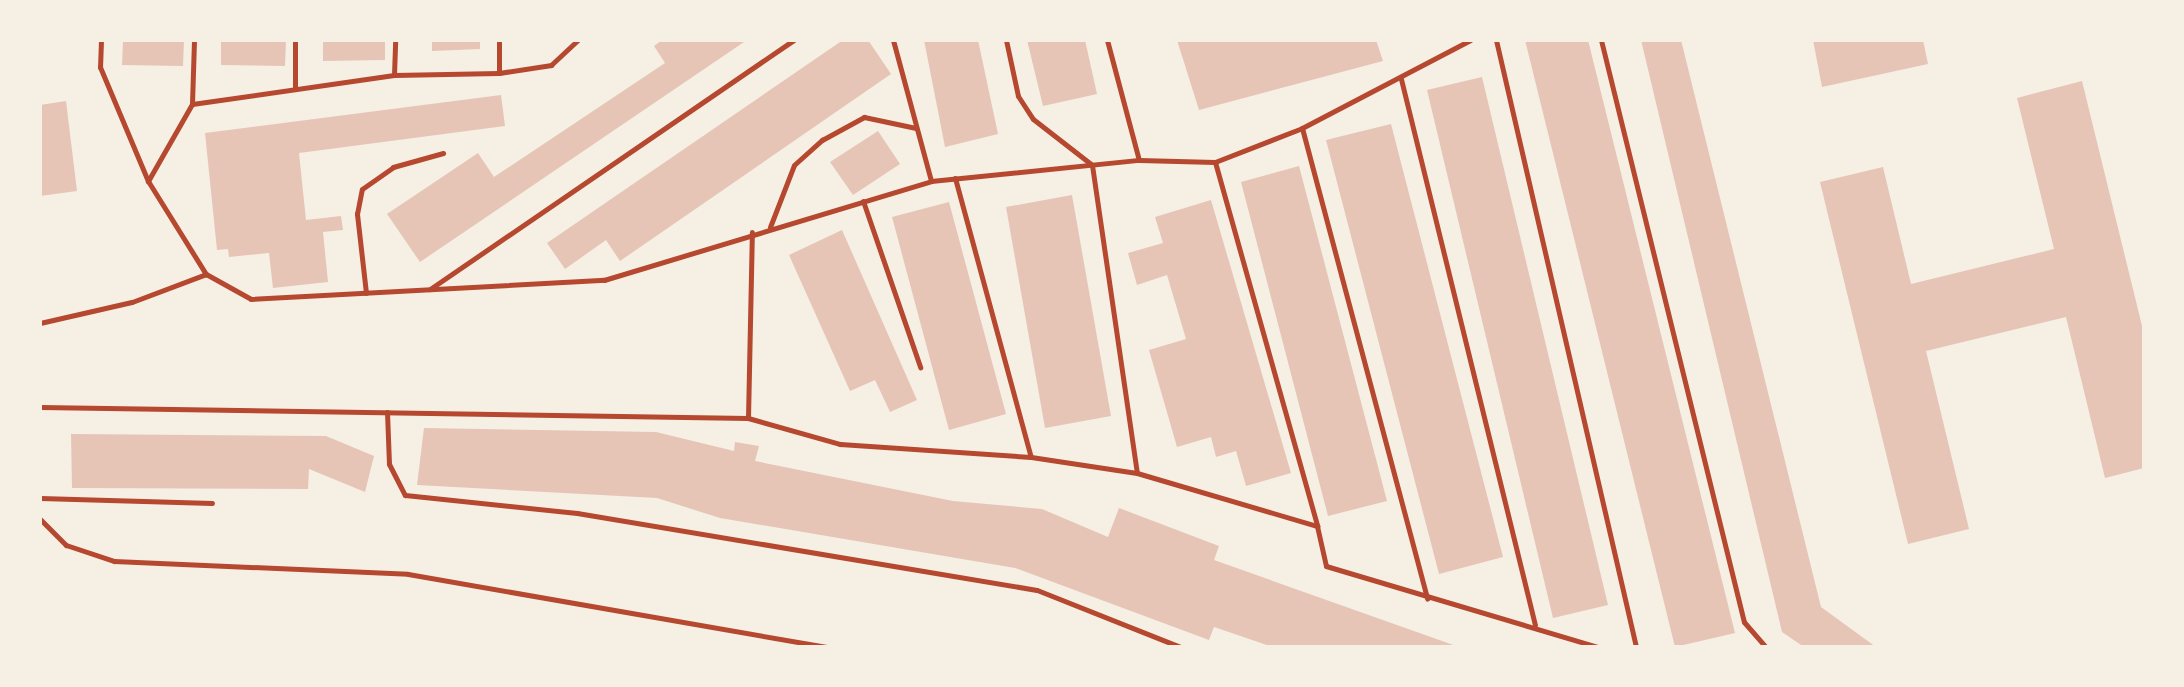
<!DOCTYPE html>
<html>
<head>
<meta charset="utf-8">
<style>
  body { margin:0 }
  #map { position:relative; width:2184px; height:687px; overflow:hidden; background:#f6efe4; font-family:"PT Sans",sans-serif }
  div>[style] { position:absolute }
  .building>* { inset:0; background:#e6c5b7 }
  .service>* { height:5px; margin:-2.5px; padding:0 2.5px; transform-origin:2.5px; border-radius:2.5px; background:#b5482f }
  span { translate:-50% -50%; white-space:nowrap; text-align:center; line-height:1.15; -webkit-text-stroke:7px #f6efe4; paint-order:stroke }
  .frame { position:absolute; inset:0; border:42px solid #f6efe4; pointer-events:none }
</style>
</head>
<body>
<div id="map">
  <div class="building">
    <div style="clip-path:polygon(123px 40px,184px 40px,183px 66px,122px 65px)"></div>
    <div style="clip-path:polygon(221px 40px,286px 40px,285px 66px,221px 65px)"></div>
    <div style="clip-path:polygon(323px 40px,385px 40px,385px 60px,323px 61px)"></div>
    <div style="clip-path:polygon(432px 40px,480px 40px,480px 49px,432px 51px)"></div>
    <div style="clip-path:polygon(662px 40px,747px 40px,420px 262px,387px 214px,478px 153px,494px 177px,665px 63px,654px 46px)"></div>
    <div style="clip-path:polygon(843px 40px,868px 40px,891px 74px,620px 261px,606px 240px,565px 269px,547px 243px)"></div>
    <div style="clip-path:polygon(924px 40px,978px 40px,998px 134px,945px 147px)"></div>
    <div style="clip-path:polygon(1027px 40px,1085px 40px,1097px 94px,1043px 106px)"></div>
    <div style="clip-path:polygon(1177px 40px,1376px 40px,1383px 61px,1199px 110px)"></div>
    <div style="clip-path:polygon(1525px 40px,1588px 40px,1735px 633px,1675px 647px)"></div>
    <div style="clip-path:polygon(1641px 40px,1681px 40px,1821px 607px,1876px 647px,1804px 647px,1782px 632px)"></div>
    <div style="clip-path:polygon(1813px 40px,1923px 40px,1928px 64px,1822px 87px)"></div>
    <div style="clip-path:polygon(1482px 77px,1608px 605px,1553px 618px,1427px 90px)"></div>
    <div style="clip-path:polygon(2082px 81px,2144px 334px,2144px 468px,2105px 478px,2066px 317px,1926px 351px,1969px 529px,1908px 544px,1820px 182px,1883px 167px,1911px 284px,2054px 249px,2017px 98px)"></div>
    <div style="clip-path:polygon(501px 95px,505px 126px,299px 153px,306px 220px,341px 216px,343px 230px,323px 232px,328px 282px,273px 288px,269px 253px,229px 257px,228px 249px,217px 250px,205px 133px)"></div>
    <div style="clip-path:polygon(66px 101px,77px 191px,40px 196px,40px 105px)"></div>
    <div style="clip-path:polygon(1391px 124px,1503px 557px,1439px 574px,1326px 140px)"></div>
    <div style="clip-path:polygon(878px 131px,900px 164px,853px 195px,830px 162px)"></div>
    <div style="clip-path:polygon(1299px 166px,1387px 501px,1328px 516px,1241px 182px)"></div>
    <div style="clip-path:polygon(1072px 195px,1111px 416px,1045px 428px,1006px 207px)"></div>
    <div style="clip-path:polygon(1211px 200px,1291px 473px,1246px 486px,1236px 451px,1216px 457px,1211px 437px,1177px 447px,1149px 350px,1186px 339px,1167px 275px,1137px 285px,1128px 253px,1163px 243px,1155px 217px)"></div>
    <div style="clip-path:polygon(949px 202px,1006px 414px,949px 430px,892px 217px)"></div>
    <div style="clip-path:polygon(842px 230px,917px 400px,890px 412px,875px 380px,850px 391px,789px 255px)"></div>
    <div style="clip-path:polygon(424px 428px,656px 432px,734px 451px,735px 442px,759px 446px,755px 461px,953px 501px,1042px 509px,1108px 537px,1119px 508px,1219px 546px,1214px 560px,1459px 647px,1273px 647px,1214px 627px,1209px 640px,1015px 568px,720px 518px,657px 498px,417px 485px)"></div>
    <div style="clip-path:polygon(71px 434px,326px 436px,374px 456px,365px 492px,309px 469px,308px 489px,72px 488px)"></div>
  </div>
  <div class="service">
    <div style="left:101px;top:40px;width:27px;rotate:92deg"></div>
    <div style="left:100px;top:67px;width:124px;rotate:67.2deg"></div>
    <div style="left:499px;top:40px;width:33px;rotate:90deg"></div>
    <div style="left:499px;top:73px;width:105px;rotate:178.9deg"></div>
    <div style="left:394px;top:75px;width:204px;rotate:171.8deg"></div>
    <div style="left:192px;top:104px;width:89px;rotate:119.7deg"></div>
    <div style="left:148px;top:181px;width:110px;rotate:58.1deg"></div>
    <div style="left:206px;top:274px;width:51px;rotate:29.1deg"></div>
    <div style="left:251px;top:299px;width:354px;rotate:-3.1deg"></div>
    <div style="left:604px;top:280px;width:342px;rotate:-16.8deg"></div>
    <div style="left:931px;top:181px;width:209px;rotate:-5.8deg"></div>
    <div style="left:1139px;top:160px;width:76px;rotate:1.5deg"></div>
    <div style="left:1215px;top:162px;width:93px;rotate:-21.3deg"></div>
    <div style="left:1302px;top:128px;width:190px;rotate:-27.6deg"></div>
    <div style="left:893px;top:40px;width:146px;rotate:74.9deg"></div>
    <div style="left:1006px;top:40px;width:57px;rotate:77.9deg"></div>
    <div style="left:1018px;top:96px;width:27px;rotate:57deg"></div>
    <div style="left:1033px;top:119px;width:75px;rotate:37.9deg"></div>
    <div style="left:1092px;top:165px;width:311px;rotate:81.7deg"></div>
    <div style="left:1107px;top:40px;width:124px;rotate:75.1deg"></div>
    <div style="left:1496px;top:40px;width:623px;rotate:77.01deg"></div>
    <div style="left:1601px;top:40px;width:599px;rotate:76.2deg"></div>
    <div style="left:1744px;top:622px;width:33px;rotate:49deg"></div>
    <div style="left:499px;top:73px;width:53px;rotate:-8.7deg"></div>
    <div style="left:551px;top:65px;width:37px;rotate:-43deg"></div>
    <div style="left:394px;top:75px;width:35px;rotate:-88deg"></div>
    <div style="left:1401px;top:79px;width:562px;rotate:76.21deg"></div>
    <div style="left:295px;top:89px;width:49px;rotate:-90deg"></div>
    <div style="left:192px;top:104px;width:64px;rotate:-88.2deg"></div>
    <div style="left:1302px;top:128px;width:487px;rotate:75.1deg"></div>
    <div style="left:1215px;top:162px;width:378px;rotate:74.3deg"></div>
    <div style="left:955px;top:178px;width:289px;rotate:74.8deg"></div>
    <div style="left:863px;top:201px;width:176px;rotate:71deg"></div>
    <div style="left:770px;top:227px;width:66px;rotate:-68.8deg"></div>
    <div style="left:794px;top:165px;width:38px;rotate:-42deg"></div>
    <div style="left:822px;top:140px;width:48px;rotate:-28.7deg"></div>
    <div style="left:864px;top:117px;width:53px;rotate:11.9deg"></div>
    <div style="left:430px;top:289px;width:441px;rotate:-34.4deg"></div>
    <div style="left:366px;top:293px;width:80px;rotate:-96.5deg"></div>
    <div style="left:357px;top:214px;width:25px;rotate:-79deg"></div>
    <div style="left:362px;top:189px;width:38px;rotate:-35deg"></div>
    <div style="left:393px;top:167px;width:52px;rotate:-15.6deg"></div>
    <div style="left:40px;top:323px;width:94px;rotate:-12.9deg"></div>
    <div style="left:132px;top:302px;width:79px;rotate:-20.7deg"></div>
    <div style="left:40px;top:407px;width:708px;rotate:0.89deg"></div>
    <div style="left:748px;top:418px;width:96px;rotate:15.8deg"></div>
    <div style="left:840px;top:444px;width:191px;rotate:3.9deg"></div>
    <div style="left:1031px;top:457px;width:107px;rotate:8.6deg"></div>
    <div style="left:1137px;top:473px;width:188px;rotate:16.4deg"></div>
    <div style="left:1317px;top:526px;width:41px;rotate:77.3deg"></div>
    <div style="left:1326px;top:566px;width:284px;rotate:16.6deg"></div>
    <div style="left:387px;top:412px;width:52px;rotate:87.8deg"></div>
    <div style="left:389px;top:464px;width:35px;rotate:63deg"></div>
    <div style="left:405px;top:495px;width:173px;rotate:6deg"></div>
    <div style="left:577px;top:513px;width:466px;rotate:9.5deg"></div>
    <div style="left:1037px;top:590px;width:154px;rotate:21.7deg"></div>
    <div style="left:748px;top:418px;width:186px;rotate:-88.8deg"></div>
    <div style="left:40px;top:498px;width:172px;rotate:1.7deg"></div>
    <div style="left:40px;top:519px;width:37px;rotate:45deg"></div>
    <div style="left:66px;top:545px;width:51px;rotate:18.4deg"></div>
    <div style="left:114px;top:561px;width:294px;rotate:2.5deg"></div>
    <div style="left:408px;top:574px;width:425px;rotate:9.9deg"></div>
  </div>
  <div class="frame"></div>
</div>
</body>
</html>
